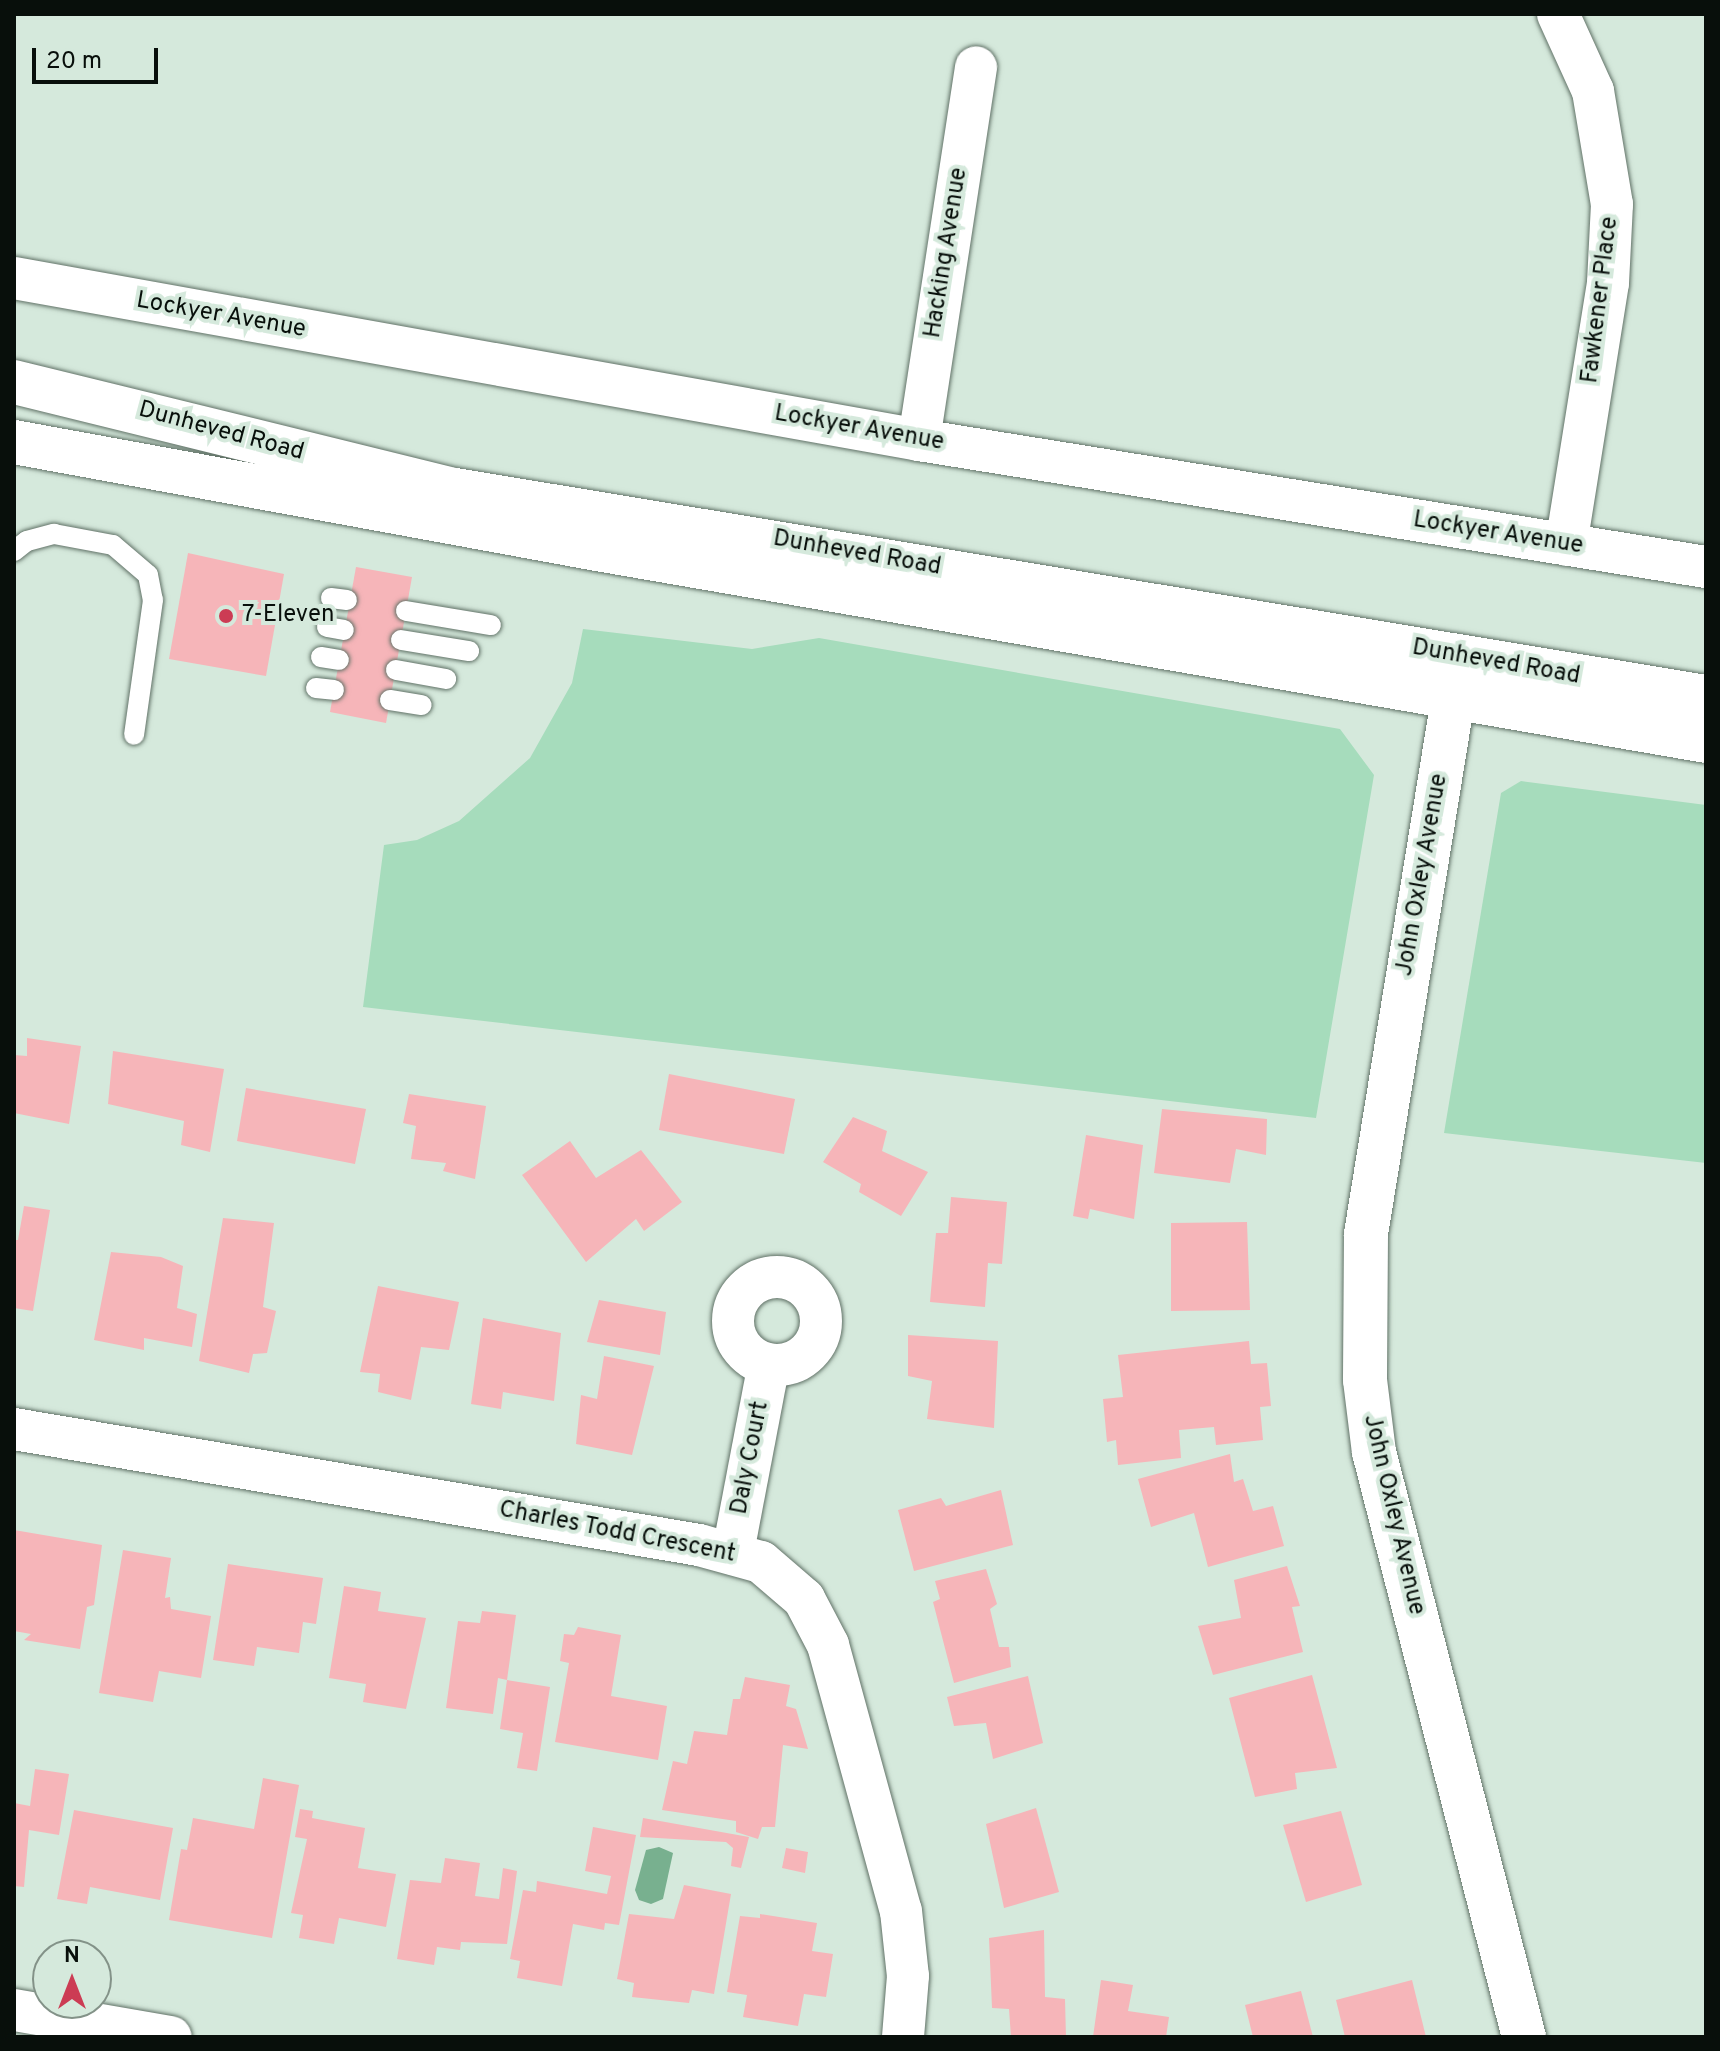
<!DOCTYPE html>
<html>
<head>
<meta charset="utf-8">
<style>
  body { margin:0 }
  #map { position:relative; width:1720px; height:2051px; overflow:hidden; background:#d5e9dc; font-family:Overpass,sans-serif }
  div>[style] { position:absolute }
  .green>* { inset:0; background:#a6dcbc }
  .water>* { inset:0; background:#78b08f }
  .building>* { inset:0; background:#f6b5b9 }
  .roads { filter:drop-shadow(0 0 2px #617267) drop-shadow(0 0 2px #617267) }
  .service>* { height:20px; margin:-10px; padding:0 10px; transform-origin:10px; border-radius:10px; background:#fff }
  .minor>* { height:42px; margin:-21px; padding:0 21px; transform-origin:21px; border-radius:21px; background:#fff }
  .minor>.ring { margin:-21px; padding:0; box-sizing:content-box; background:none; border:42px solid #fff; border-radius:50% }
  .tertiary>* { height:44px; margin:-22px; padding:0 22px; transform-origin:22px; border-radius:22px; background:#fff }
  .secondary>* { height:44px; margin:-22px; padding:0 22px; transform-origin:22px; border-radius:22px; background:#fff }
  .dots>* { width:22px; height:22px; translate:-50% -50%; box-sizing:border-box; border:4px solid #d5e9dc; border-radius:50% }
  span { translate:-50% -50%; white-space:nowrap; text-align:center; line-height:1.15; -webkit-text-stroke:8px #d5e9dc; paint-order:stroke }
  .street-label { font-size:24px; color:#080f0b }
  .poi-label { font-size:24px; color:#080f0b }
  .left { translate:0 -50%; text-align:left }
  .frame { position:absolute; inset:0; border:16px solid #080f0b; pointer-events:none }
  .north { position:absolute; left:32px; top:1939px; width:80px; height:80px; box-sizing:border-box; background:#d5e9dc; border:2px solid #839288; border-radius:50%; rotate:0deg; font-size:22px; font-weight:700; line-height:32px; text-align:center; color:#080f0b }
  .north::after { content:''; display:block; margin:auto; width:28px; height:36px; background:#cc3c54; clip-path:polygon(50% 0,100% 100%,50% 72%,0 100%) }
  .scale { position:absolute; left:32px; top:48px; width:126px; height:36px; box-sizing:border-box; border:4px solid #080f0b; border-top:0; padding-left:10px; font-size:24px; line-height:28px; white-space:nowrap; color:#080f0b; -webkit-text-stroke:6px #d5e9dc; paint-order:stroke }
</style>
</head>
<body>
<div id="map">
  <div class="green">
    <div style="clip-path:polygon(583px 629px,752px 649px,819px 638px,1340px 729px,1374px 775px,1316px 1118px,363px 1007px,384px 845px,417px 840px,459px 821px,530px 758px,572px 683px)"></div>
    <div style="clip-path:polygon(1521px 781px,1706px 805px,1706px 1163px,1444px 1133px,1501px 793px)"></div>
  </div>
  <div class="water">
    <div style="clip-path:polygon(659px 1847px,673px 1853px,663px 1899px,651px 1904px,639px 1900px,635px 1890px,646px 1850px)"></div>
  </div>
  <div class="building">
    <div style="clip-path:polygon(188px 553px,284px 574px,266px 676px,169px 659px)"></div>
    <div style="clip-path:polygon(356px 567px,412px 577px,386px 723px,330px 712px)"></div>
    <div style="clip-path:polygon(27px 1038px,81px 1046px,69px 1124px,14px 1113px,14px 1055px,27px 1056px)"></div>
    <div style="clip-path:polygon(113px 1051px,224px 1069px,210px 1152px,181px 1145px,184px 1121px,108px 1104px)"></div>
    <div style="clip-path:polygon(669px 1074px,795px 1099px,784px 1154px,659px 1130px)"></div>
    <div style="clip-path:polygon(246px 1088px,366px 1109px,355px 1164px,237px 1141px)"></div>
    <div style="clip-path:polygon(409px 1094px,486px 1106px,475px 1179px,443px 1171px,446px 1163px,411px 1159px,416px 1126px,403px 1123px)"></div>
    <div style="clip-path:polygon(1162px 1109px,1267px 1119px,1266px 1155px,1236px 1149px,1230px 1183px,1154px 1173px)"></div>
    <div style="clip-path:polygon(853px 1117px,887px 1131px,882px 1151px,928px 1172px,901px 1216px,859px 1192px,861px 1184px,823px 1162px)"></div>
    <div style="clip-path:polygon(1086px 1135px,1143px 1145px,1134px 1219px,1090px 1209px,1088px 1219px,1073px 1216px)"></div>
    <div style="clip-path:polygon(570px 1141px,596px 1178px,641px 1150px,682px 1202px,644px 1231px,636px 1219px,586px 1262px,522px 1175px)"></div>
    <div style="clip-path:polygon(951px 1197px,1007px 1202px,1002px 1264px,988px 1263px,985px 1307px,930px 1302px,936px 1233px,948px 1233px)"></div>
    <div style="clip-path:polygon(24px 1206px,50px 1210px,33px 1311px,14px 1308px,14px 1240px,18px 1240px)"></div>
    <div style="clip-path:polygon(223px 1218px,274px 1223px,263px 1307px,276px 1311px,267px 1353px,253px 1354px,249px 1373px,199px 1361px)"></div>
    <div style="clip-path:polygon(1247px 1222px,1250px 1310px,1171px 1311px,1171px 1223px)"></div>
    <div style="clip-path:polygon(111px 1252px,161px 1257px,183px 1266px,177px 1308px,197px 1314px,192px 1347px,144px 1338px,144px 1350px,94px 1340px)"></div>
    <div style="clip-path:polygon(378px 1286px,459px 1302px,449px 1350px,421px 1347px,411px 1400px,378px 1392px,380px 1374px,360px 1372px)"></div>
    <div style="clip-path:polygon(599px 1300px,666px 1312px,660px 1355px,587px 1342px)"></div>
    <div style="clip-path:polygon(483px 1318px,561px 1333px,554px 1401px,503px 1392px,501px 1409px,471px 1404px)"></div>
    <div style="clip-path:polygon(908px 1335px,998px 1341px,994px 1428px,927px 1419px,932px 1381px,908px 1376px)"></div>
    <div style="clip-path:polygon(1249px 1341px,1251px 1364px,1267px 1363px,1271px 1406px,1260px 1407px,1263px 1440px,1216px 1445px,1214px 1427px,1179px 1430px,1181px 1458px,1118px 1465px,1116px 1440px,1107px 1442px,1103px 1399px,1123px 1397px,1118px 1355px)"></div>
    <div style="clip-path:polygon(604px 1356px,654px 1366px,632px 1455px,576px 1444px,581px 1395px,597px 1399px)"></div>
    <div style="clip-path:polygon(1230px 1454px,1234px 1482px,1243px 1479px,1253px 1511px,1273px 1506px,1284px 1546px,1208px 1567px,1194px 1513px,1151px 1527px,1138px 1479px)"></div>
    <div style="clip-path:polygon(1001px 1490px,1013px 1545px,914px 1571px,898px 1510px,941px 1498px,946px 1506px)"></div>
    <div style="clip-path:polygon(14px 1530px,102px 1545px,94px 1605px,87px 1607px,80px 1649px,24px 1640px,31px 1634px,14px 1631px)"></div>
    <div style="clip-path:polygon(123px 1550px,171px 1558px,165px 1598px,170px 1597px,171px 1609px,211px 1616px,201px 1678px,159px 1671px,153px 1702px,99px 1693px)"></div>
    <div style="clip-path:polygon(228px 1564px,323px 1578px,316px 1624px,303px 1622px,299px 1653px,257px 1647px,254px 1666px,213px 1660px)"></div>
    <div style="clip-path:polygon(1287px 1566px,1300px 1606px,1292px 1607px,1303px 1652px,1213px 1675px,1198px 1626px,1241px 1618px,1234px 1580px)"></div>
    <div style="clip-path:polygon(986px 1569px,997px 1604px,990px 1609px,999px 1647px,1009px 1647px,1011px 1667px,954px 1683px,933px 1602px,940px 1599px,935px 1581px)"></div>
    <div style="clip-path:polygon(344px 1586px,381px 1592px,378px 1611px,426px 1618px,406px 1709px,363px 1702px,366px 1684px,329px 1678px)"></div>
    <div style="clip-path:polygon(482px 1611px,516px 1615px,507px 1680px,498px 1678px,493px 1714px,446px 1708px,458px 1621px,480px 1623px)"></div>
    <div style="clip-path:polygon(578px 1627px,621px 1635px,611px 1696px,667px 1706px,658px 1760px,555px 1742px,569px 1663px,560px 1661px,564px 1634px,574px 1635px)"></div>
    <div style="clip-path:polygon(1312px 1675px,1337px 1768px,1295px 1773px,1297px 1789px,1255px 1797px,1229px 1698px)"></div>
    <div style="clip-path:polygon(1028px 1676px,1043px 1743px,993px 1759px,986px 1723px,954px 1726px,947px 1697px)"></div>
    <div style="clip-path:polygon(745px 1677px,790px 1685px,786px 1706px,796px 1709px,808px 1749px,783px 1745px,775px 1827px,762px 1827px,758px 1839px,736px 1832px,736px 1821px,662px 1810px,673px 1761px,687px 1764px,694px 1731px,727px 1735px,733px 1699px,740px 1699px)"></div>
    <div style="clip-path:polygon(507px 1680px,550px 1687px,537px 1771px,517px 1768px,523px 1733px,500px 1729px)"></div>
    <div style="clip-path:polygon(35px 1769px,69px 1774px,59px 1835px,29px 1830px,24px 1887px,14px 1886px,14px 1803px,30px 1806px)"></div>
    <div style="clip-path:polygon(263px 1778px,299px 1785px,272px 1938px,169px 1920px,181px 1849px,187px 1850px,193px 1818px,254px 1829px)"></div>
    <div style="clip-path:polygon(1036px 1808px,1059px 1892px,1004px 1908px,986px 1824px)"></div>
    <div style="clip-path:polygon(300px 1809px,313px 1811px,312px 1818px,365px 1828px,358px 1868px,396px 1874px,386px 1927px,339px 1918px,334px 1944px,299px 1938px,303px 1915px,291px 1913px,307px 1839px,295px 1837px)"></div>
    <div style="clip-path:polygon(74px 1810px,173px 1828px,160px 1900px,90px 1887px,87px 1904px,57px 1899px)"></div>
    <div style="clip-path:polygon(1341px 1811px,1362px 1885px,1306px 1902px,1283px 1825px)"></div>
    <div style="clip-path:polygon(643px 1818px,749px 1837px,741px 1868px,731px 1866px,733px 1848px,726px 1842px,640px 1837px)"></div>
    <div style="clip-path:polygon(593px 1827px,636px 1835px,619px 1925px,605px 1923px,604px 1930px,573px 1924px,562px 1986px,517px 1978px,520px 1961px,510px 1959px,523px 1890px,536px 1892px,537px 1881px,607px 1894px,611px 1876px,585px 1871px)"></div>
    <div style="clip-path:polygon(786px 1848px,808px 1852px,805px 1873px,782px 1868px)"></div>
    <div style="clip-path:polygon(445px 1858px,480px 1863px,475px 1896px,499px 1899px,503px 1868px,517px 1871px,507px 1944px,461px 1942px,460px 1950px,437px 1947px,434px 1965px,397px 1959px,410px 1880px,441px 1883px)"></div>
    <div style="clip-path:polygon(684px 1885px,731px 1894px,714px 1994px,692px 1990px,689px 2003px,632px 1997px,634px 1983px,617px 1979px,629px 1914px,674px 1919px)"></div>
    <div style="clip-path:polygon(760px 1914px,817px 1923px,812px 1951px,833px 1954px,826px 1997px,804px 1994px,798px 2026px,743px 2017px,747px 1995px,727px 1992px,740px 1916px,760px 1918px)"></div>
    <div style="clip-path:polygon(1044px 1930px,1045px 1997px,1065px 1999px,1066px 2037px,1011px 2037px,1009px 2009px,992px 2008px,989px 1938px)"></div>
    <div style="clip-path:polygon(1101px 1980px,1133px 1985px,1128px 2011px,1169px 2017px,1166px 2037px,1093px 2037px)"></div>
    <div style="clip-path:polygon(1412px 1980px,1426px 2037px,1345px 2037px,1336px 2000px)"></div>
    <div style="clip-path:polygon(1301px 1991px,1313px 2037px,1253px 2037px,1245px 2005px)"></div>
  </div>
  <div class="roads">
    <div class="service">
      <div style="left:14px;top:551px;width:16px;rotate:-38deg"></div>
      <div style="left:27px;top:541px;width:28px;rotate:-15deg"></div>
      <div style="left:54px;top:534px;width:60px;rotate:10.6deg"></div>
      <div style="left:113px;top:545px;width:46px;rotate:40.6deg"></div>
      <div style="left:148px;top:575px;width:25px;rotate:79deg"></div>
      <div style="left:153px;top:600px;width:136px;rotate:98deg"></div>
      <div style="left:331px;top:598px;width:16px;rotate:7deg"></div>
      <div style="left:406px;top:611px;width:86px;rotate:9.4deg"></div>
      <div style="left:327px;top:627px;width:17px;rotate:10deg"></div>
      <div style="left:401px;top:640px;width:69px;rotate:9.2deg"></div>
      <div style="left:321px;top:657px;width:18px;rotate:9deg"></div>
      <div style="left:396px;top:670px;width:51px;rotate:10.2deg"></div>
      <div style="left:316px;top:688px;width:18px;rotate:6deg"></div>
      <div style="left:390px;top:700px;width:32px;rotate:9deg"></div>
    </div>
    <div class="minor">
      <div style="left:1558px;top:14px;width:85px;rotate:65.6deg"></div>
      <div style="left:1593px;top:91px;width:115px;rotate:80.5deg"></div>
      <div style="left:1612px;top:204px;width:79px;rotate:92.9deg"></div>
      <div style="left:1608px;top:283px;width:265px;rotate:99.1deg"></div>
      <div style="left:14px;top:278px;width:919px;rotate:10.15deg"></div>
      <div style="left:919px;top:440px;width:797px;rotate:9.17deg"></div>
      <div style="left:919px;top:440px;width:377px;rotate:-81.3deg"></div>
      <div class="ring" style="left:733px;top:1277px;width:46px;height:46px"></div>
      <div style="left:14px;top:1429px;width:695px;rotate:9.61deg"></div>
      <div style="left:699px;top:1545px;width:64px;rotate:15.3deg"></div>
      <div style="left:761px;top:1562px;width:57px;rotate:40.7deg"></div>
      <div style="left:804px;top:1599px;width:52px;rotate:62.4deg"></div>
      <div style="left:828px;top:1645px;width:276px;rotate:74.7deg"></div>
      <div style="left:901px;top:1911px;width:65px;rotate:83.9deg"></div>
      <div style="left:908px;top:1976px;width:61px;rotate:94.7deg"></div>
      <div style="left:733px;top:1552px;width:191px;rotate:-79.2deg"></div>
      <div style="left:14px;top:2010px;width:159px;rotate:9.8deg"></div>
    </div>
    <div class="tertiary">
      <div style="left:1453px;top:699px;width:542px;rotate:99.24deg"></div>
      <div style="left:1366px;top:1234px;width:146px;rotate:90.4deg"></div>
      <div style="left:1365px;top:1380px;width:73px;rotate:82.9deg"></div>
      <div style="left:1374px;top:1452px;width:604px;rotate:75.62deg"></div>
    </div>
    <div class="secondary">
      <div style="left:14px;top:382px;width:454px;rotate:13.8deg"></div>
      <div style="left:455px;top:490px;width:1268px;rotate:9.4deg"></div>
      <div style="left:14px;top:442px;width:593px;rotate:10.4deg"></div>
      <div style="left:597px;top:549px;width:1125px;rotate:9.82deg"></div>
    </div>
  </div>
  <div class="dots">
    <div style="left:226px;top:616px;background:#cc3c54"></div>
  </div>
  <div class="street-label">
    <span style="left:947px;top:253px;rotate:-81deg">Hacking Avenue</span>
    <span style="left:1601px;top:300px;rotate:-83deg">Fawkener Place</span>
    <span style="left:221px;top:316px;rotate:10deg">Lockyer Avenue</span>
    <span style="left:859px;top:429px;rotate:10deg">Lockyer Avenue</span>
    <span style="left:221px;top:432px;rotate:15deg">Dunheved Road</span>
    <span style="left:1498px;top:534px;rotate:9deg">Lockyer Avenue</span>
    <span style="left:857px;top:554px;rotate:10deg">Dunheved Road</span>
    <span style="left:1496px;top:663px;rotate:10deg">Dunheved Road</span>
    <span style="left:1423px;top:875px;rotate:-80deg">John Oxley Avenue</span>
    <span style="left:751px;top:1458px;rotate:-79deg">Daly Court</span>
    <span style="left:1393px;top:1515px;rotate:77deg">John Oxley Avenue</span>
    <span style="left:617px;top:1533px;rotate:11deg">Charles Todd Crescent</span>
  </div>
  <div class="poi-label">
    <span class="left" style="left:242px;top:616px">7-Eleven</span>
  </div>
  <div class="frame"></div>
  <div class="north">N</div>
  <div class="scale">20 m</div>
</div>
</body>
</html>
